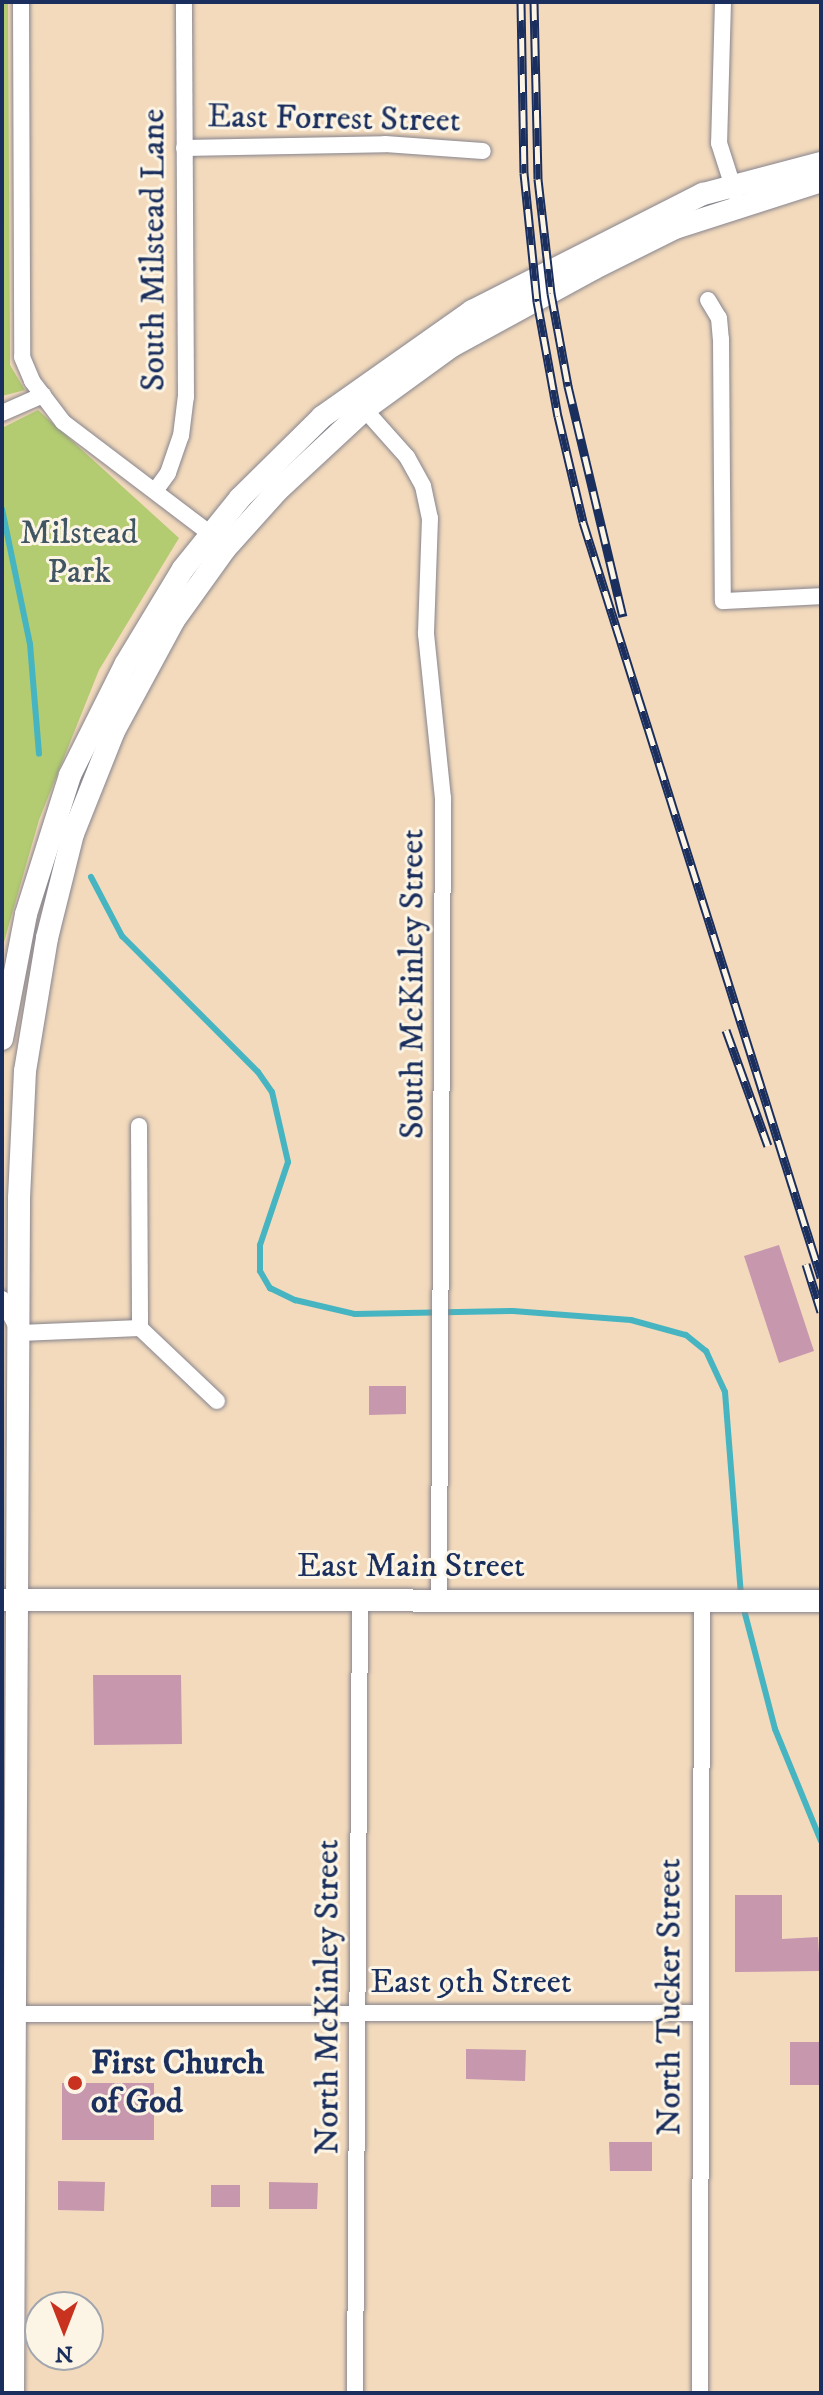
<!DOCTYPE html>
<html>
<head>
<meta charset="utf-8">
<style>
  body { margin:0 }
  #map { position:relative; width:823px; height:2395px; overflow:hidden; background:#f3dabc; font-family:"IM FELL DW Pica",serif }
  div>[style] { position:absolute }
  .green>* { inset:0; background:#b3cb71 }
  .stream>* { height:6px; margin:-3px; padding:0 3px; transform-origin:3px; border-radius:3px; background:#46b5c1 }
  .building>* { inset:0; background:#c797ae }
  .roads { filter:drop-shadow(0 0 2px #87848d) drop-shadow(0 0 2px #87848d) }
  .street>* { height:16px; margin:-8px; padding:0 8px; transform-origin:8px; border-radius:8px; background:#fff }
  .secondary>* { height:22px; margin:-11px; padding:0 11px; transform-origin:11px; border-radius:11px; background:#fff }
  .rail>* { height:9px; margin-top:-4.5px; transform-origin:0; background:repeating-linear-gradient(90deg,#fcf5e5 0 18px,#1b2f5e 0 36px); box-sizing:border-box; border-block:2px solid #1b2f5e }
  .dots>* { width:22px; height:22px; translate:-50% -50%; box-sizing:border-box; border:4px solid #fcf5e5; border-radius:50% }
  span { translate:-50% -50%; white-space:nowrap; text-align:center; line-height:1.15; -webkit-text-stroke:6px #fcf5e5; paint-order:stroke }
  .street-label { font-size:34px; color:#1b2f5e }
  .park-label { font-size:34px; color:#415663 }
  .poi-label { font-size:34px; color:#1b2f5e; font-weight:700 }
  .left { translate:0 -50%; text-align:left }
  .frame { position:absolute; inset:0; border:4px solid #1b2f5e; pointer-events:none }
  .north { position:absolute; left:24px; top:2291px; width:80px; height:80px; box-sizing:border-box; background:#fcf5e5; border:2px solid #a2a6af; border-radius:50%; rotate:180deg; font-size:22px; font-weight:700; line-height:32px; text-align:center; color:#1b2f5e }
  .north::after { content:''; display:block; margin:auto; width:28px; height:36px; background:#c8321e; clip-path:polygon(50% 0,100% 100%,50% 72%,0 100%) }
</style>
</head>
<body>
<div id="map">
  <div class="green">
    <div style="clip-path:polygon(2px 2px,8px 2px,10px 365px,25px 390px,2px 396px)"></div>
    <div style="clip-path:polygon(38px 410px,179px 538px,99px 670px,39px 820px,2px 949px,2px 428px)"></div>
  </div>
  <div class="stream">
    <div style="left:2px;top:509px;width:138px;rotate:78.3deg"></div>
    <div style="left:30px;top:644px;width:110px;rotate:85.3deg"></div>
    <div style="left:91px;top:877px;width:67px;rotate:62.3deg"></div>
    <div style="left:122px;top:936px;width:192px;rotate:45deg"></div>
    <div style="left:258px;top:1072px;width:24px;rotate:55deg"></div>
    <div style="left:272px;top:1092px;width:72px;rotate:77.1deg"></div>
    <div style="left:288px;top:1162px;width:88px;rotate:108.6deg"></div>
    <div style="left:260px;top:1245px;width:26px;rotate:90deg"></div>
    <div style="left:260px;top:1271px;width:20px;rotate:60deg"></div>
    <div style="left:270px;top:1288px;width:28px;rotate:26deg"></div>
    <div style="left:295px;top:1300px;width:62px;rotate:13.1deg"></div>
    <div style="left:355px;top:1314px;width:158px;rotate:-1.1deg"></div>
    <div style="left:513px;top:1311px;width:118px;rotate:4.4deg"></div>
    <div style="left:631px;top:1320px;width:57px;rotate:15.3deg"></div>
    <div style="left:686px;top:1335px;width:26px;rotate:39deg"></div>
    <div style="left:706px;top:1351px;width:45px;rotate:65.1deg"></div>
    <div style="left:725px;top:1392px;width:204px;rotate:85.5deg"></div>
    <div style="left:743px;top:1606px;width:127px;rotate:75.4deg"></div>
    <div style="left:775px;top:1729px;width:121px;rotate:67.7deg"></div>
  </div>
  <div class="building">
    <div style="clip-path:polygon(779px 1245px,814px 1351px,779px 1363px,744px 1256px)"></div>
    <div style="clip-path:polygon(369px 1386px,406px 1386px,406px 1414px,369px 1415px)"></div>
    <div style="clip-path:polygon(93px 1675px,181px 1675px,182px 1744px,94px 1745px)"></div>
    <div style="clip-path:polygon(735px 1895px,782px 1895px,782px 1939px,818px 1937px,820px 1971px,735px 1972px)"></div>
    <div style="clip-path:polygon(790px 2042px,821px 2042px,821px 2085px,790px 2085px)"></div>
    <div style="clip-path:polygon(466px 2049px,526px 2050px,525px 2081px,466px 2079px)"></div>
    <div style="clip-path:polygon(62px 2083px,154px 2083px,154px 2140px,62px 2140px)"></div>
    <div style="clip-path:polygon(609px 2142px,652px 2142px,652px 2171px,610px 2171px)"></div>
    <div style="clip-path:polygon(58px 2181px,105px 2182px,104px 2211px,58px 2210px)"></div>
    <div style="clip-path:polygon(269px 2182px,318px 2183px,317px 2209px,269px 2209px)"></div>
    <div style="clip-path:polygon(211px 2185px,240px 2185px,240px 2207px,211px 2207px)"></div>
  </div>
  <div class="roads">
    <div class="street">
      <div style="left:21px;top:2px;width:355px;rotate:89.8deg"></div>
      <div style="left:22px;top:357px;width:26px;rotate:67deg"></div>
      <div style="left:32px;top:381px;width:51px;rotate:52.9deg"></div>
      <div style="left:63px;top:422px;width:193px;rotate:37.2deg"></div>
      <div style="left:723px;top:2px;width:141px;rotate:91.6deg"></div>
      <div style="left:719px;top:143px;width:52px;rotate:72.3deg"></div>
      <div style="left:184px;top:148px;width:201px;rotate:-1.1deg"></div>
      <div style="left:385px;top:144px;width:98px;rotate:4.1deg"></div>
      <div style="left:708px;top:300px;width:21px;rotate:59deg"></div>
      <div style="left:719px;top:318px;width:21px;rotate:85deg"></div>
      <div style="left:721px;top:339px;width:262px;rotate:89.6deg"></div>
      <div style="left:723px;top:601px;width:98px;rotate:-2.9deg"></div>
      <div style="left:358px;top:402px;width:74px;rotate:48.3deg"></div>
      <div style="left:407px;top:457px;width:33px;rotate:61deg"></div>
      <div style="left:423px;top:486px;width:33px;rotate:78deg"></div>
      <div style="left:430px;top:518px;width:116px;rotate:92deg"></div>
      <div style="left:426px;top:634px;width:165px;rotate:84.1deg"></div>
      <div style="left:443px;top:798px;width:802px;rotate:90.29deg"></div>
      <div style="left:2px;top:413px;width:45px;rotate:-23.7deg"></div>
      <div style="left:155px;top:491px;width:22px;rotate:-54deg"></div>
      <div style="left:168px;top:473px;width:39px;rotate:-71deg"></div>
      <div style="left:181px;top:436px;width:39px;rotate:-83deg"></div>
      <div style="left:186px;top:397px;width:395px;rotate:-90.3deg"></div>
      <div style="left:139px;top:1126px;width:202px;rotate:89.7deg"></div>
      <div style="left:2px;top:1299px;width:38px;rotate:62deg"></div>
      <div style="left:20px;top:1333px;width:120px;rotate:-2.4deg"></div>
      <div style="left:140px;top:1328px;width:106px;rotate:43.5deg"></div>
      <div style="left:2px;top:2014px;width:698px;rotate:-0.08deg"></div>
      <div style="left:355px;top:2393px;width:792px;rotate:-89.64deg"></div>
      <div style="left:700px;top:2393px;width:791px;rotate:-89.86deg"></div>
    </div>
    <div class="secondary">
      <div style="left:2px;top:1039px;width:127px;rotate:-79.1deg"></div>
      <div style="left:26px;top:914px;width:146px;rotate:-72.4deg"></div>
      <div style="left:70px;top:775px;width:123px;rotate:-63.4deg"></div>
      <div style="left:125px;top:665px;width:112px;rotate:-58.9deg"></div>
      <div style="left:183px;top:569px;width:91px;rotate:-51.2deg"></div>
      <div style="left:240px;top:498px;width:115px;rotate:-44.6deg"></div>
      <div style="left:322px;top:417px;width:184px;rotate:-35.2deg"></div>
      <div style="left:472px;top:311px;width:259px;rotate:-26.9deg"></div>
      <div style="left:703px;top:194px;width:122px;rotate:-14.7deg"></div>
      <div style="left:2px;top:1600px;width:819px;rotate:0.07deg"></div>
      <div style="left:13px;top:2393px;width:1195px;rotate:-89.71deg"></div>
      <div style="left:19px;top:1198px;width:127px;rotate:-87.3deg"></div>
      <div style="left:25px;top:1071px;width:135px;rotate:-80.6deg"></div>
      <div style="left:47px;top:938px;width:107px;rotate:-76deg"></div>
      <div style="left:73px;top:834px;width:111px;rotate:-68.3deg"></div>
      <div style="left:114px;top:731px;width:126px;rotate:-61.6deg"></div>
      <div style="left:174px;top:620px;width:87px;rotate:-54.3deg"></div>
      <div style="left:225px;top:549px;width:79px;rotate:-48.1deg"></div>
      <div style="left:278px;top:490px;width:117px;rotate:-42.9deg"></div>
      <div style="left:364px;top:410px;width:109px;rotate:-36deg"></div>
      <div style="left:452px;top:346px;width:161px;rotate:-28.6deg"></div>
      <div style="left:593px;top:269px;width:92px;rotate:-26.6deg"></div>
      <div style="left:675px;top:228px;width:153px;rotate:-17.8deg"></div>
    </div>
  </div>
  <div class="rail">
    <div style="left:521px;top:2px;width:171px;rotate:89deg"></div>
    <div style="left:524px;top:173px;width:129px;rotate:84.2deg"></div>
    <div style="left:537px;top:301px;width:117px;rotate:79.7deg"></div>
    <div style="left:558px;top:416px;width:109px;rotate:76.7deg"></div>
    <div style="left:583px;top:522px;width:792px;rotate:72.5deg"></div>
    <div style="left:534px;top:2px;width:177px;rotate:88.7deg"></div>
    <div style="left:538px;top:179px;width:115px;rotate:83.5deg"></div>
    <div style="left:551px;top:293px;width:95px;rotate:79.6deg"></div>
    <div style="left:568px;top:386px;width:237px;rotate:76.6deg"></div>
    <div style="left:726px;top:1030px;width:123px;rotate:70.1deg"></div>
    <div style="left:806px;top:1264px;width:50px;rotate:72.6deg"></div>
  </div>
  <div class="dots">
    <div style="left:75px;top:2083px;background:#c8321e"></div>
  </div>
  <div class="street-label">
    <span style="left:334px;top:119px;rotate:1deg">East Forrest Street</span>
    <span style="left:154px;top:250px;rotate:-90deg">South Milstead Lane</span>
    <span style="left:413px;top:984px;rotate:-90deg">South McKinley Street</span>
    <span style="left:411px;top:1567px">East Main Street</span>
    <span style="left:471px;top:1983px">East 9th Street</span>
    <span style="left:328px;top:1997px;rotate:-90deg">North McKinley Street</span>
    <span style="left:670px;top:1997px;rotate:-90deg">North Tucker Street</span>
  </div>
  <div class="park-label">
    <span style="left:79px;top:553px">Milstead<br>Park</span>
  </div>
  <div class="poi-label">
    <span class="left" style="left:91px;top:2083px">First Church<br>of God</span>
  </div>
  <div class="frame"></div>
  <div class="north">N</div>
</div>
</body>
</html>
